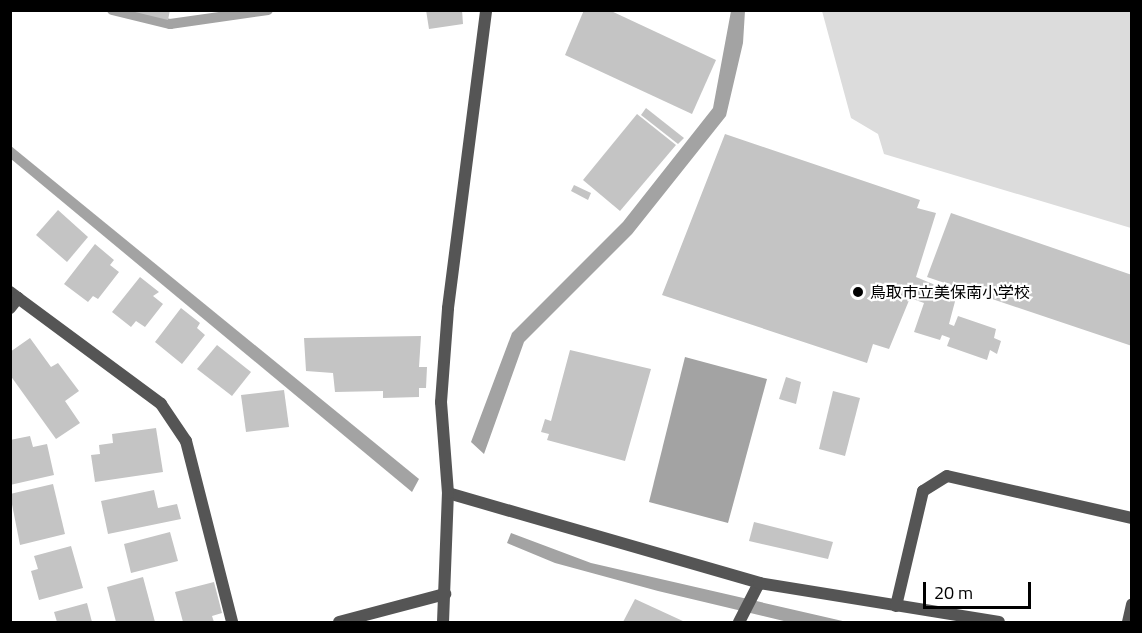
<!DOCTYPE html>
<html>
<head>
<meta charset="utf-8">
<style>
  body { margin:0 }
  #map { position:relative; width:1142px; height:633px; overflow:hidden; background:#fff; font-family:"Titillium Web","Noto Sans JP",sans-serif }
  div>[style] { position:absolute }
  .green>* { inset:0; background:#dcdcdc }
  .water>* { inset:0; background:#a3a3a3 }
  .stream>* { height:10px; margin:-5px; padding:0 5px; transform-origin:5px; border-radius:5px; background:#a3a3a3 }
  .building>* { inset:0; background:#c4c4c4 }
  .minor>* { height:12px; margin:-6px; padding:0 6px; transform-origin:6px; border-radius:6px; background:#555 }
  .dots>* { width:16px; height:16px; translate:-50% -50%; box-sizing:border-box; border:3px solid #fff; border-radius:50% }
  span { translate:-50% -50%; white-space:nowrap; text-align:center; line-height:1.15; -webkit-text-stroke:4.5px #fff; paint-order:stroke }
  .poi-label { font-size:16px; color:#000 }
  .left { translate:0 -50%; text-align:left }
  .frame { position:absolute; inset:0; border:12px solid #000; pointer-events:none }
  .scale { position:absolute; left:923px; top:582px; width:108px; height:27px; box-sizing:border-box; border:3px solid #000; border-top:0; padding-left:8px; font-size:18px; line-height:21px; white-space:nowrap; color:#000; -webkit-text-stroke:4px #fff; paint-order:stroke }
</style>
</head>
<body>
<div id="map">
  <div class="green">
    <div style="clip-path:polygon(822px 11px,1131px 11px,1131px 228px,884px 154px,878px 134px,851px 118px)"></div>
  </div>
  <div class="water">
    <div style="clip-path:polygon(731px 11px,745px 11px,743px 43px,726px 116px,632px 234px,524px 342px,484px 454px,471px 442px,512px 333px,623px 222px,713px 108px)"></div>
    <div style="clip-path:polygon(11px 146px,419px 479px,412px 492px,11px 159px)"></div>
    <div style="clip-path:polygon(685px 357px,767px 379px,728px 523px,649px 502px)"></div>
    <div style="clip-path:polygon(511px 533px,591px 563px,847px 622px,788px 622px,658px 591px,555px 563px,507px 543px)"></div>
  </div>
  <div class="stream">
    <div style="left:112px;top:10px;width:60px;rotate:13.6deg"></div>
    <div style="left:170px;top:24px;width:99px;rotate:-8.1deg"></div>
  </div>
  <div class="building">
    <div style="clip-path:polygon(127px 10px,170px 10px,168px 20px)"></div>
    <div style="clip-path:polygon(426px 10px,462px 10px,463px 24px,429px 29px)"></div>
    <div style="clip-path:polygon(584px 10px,609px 10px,716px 60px,692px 114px,565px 55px)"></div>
    <div style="clip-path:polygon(646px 108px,684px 138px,678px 144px,641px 115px)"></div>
    <div style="clip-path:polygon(637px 114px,676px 145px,620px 211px,583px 180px)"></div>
    <div style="clip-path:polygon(725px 134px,920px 200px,917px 208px,936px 213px,916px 277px,957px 294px,949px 324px,954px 326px,958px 316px,996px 329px,994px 338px,1001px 341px,997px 354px,990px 350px,987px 360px,947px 346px,950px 338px,942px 335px,940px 340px,914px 332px,924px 303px,910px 298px,889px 349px,873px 344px,867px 363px,662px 295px)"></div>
    <div style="clip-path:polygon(574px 185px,591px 193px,588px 200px,571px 191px)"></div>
    <div style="clip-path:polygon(58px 210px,88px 237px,67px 262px,36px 235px)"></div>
    <div style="clip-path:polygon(951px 213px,1132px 275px,1132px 346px,927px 277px)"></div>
    <div style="clip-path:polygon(95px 244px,114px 260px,110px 265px,119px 272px,98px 299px,93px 296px,88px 302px,64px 284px)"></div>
    <div style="clip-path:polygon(140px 277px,159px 292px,153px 296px,163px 304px,145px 327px,136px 321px,131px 327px,112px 312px)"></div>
    <div style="clip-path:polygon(181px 308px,200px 323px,197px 328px,205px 335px,182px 364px,155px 342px)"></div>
    <div style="clip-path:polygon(421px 336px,419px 367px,427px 367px,426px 388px,419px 388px,419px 397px,383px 398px,383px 391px,335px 392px,333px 373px,306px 371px,304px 338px)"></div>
    <div style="clip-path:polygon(30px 338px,51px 367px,58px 363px,79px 391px,65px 401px,80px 423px,56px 439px,10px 375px,10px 352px)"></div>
    <div style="clip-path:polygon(217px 345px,251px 372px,232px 396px,197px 369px)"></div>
    <div style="clip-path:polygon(570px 350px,651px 369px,625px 461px,547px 440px,549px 434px,541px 432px,545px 419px,551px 421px)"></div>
    <div style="clip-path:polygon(786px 377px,801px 382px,796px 404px,779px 399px)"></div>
    <div style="clip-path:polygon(284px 390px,289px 427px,246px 432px,241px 395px)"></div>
    <div style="clip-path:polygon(833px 391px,860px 398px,845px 456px,819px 449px)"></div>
    <div style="clip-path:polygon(156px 428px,163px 472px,95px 482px,91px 455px,100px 454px,99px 445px,113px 443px,112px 434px)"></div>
    <div style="clip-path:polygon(30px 436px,33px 447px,47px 444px,54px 475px,10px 485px,10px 440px)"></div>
    <div style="clip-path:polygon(53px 484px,65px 534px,20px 545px,10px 494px)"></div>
    <div style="clip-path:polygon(154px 490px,158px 508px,177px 504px,181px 519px,108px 534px,101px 501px)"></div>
    <div style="clip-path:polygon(754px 522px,833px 542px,828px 559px,749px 541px)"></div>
    <div style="clip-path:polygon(170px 532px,178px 561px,131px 573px,124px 544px)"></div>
    <div style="clip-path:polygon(71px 546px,83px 588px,39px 600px,31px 571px,38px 569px,34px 556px)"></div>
    <div style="clip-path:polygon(143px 577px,155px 622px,116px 622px,107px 587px)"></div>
    <div style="clip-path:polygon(214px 582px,222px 613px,212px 616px,214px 622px,183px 622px,175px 592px)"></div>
    <div style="clip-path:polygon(635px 599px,685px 622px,623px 622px)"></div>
    <div style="clip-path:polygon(87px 603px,92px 622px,57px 622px,54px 612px)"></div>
  </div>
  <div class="minor">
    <div style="left:10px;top:292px;width:10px;rotate:37deg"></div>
    <div style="left:18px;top:298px;width:13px;rotate:129deg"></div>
    <div style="left:18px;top:298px;width:178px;rotate:36.5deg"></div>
    <div style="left:161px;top:404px;width:45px;rotate:56deg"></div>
    <div style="left:186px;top:441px;width:187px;rotate:75.7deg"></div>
    <div style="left:448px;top:493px;width:324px;rotate:16.1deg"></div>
    <div style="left:759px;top:583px;width:44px;rotate:117.1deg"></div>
    <div style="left:759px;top:583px;width:243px;rotate:9.2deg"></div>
    <div style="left:896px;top:606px;width:118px;rotate:-76.8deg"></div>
    <div style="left:923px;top:491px;width:28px;rotate:-32deg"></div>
    <div style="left:947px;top:476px;width:190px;rotate:12.8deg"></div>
    <div style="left:339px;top:622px;width:110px;rotate:-14.8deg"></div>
    <div style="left:443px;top:622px;width:129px;rotate:-87.8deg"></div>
    <div style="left:448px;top:493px;width:91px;rotate:-94.4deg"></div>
    <div style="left:441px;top:402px;width:94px;rotate:-85.7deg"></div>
    <div style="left:448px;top:308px;width:300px;rotate:-82.7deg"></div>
    <div style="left:1128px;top:622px;width:18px;rotate:-77deg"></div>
  </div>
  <div class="dots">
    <div style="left:858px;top:292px;background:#000"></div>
  </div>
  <div class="poi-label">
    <span class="left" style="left:870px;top:292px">鳥取市立美保南小学校</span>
  </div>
  <div class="frame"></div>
  <div class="scale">20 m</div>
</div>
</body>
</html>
